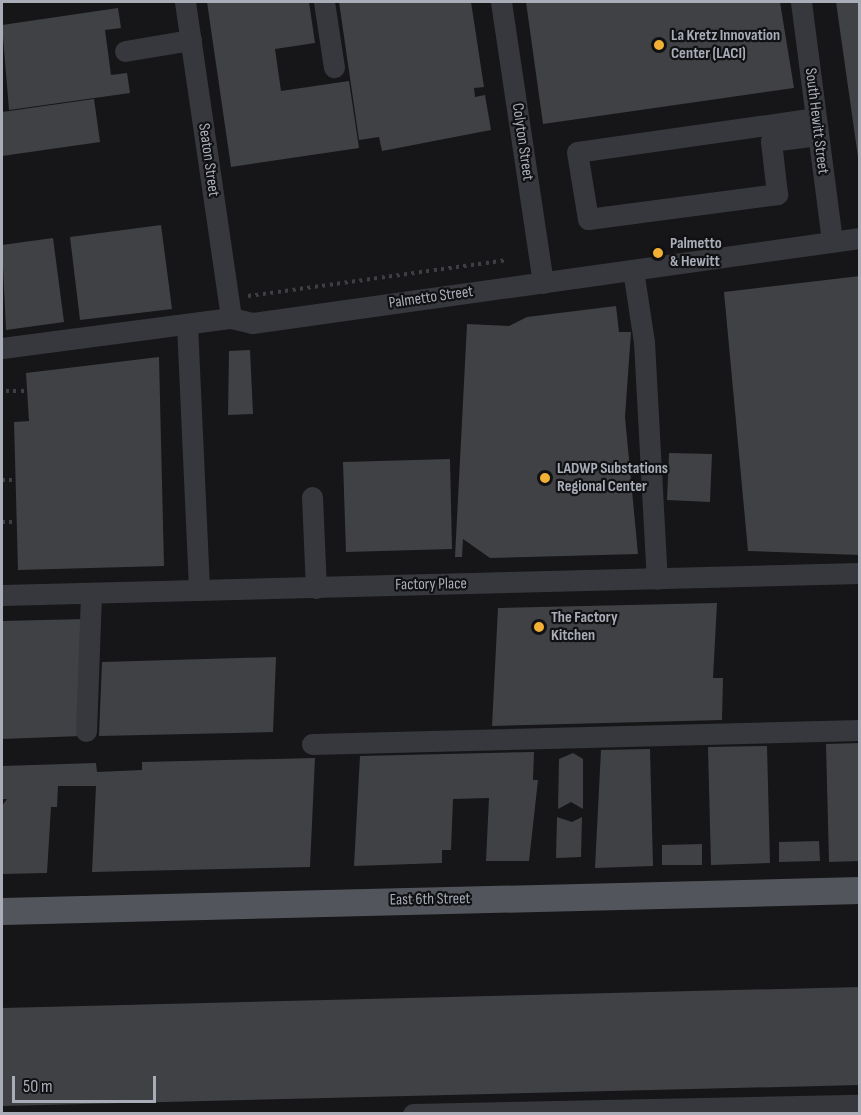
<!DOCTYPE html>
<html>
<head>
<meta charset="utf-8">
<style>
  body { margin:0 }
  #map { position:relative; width:861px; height:1115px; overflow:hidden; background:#161618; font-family:"Sofia Sans Condensed",sans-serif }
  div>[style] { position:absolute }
  .building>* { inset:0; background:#404145 }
  .path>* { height:4px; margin-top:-2px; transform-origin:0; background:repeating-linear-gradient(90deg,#3d3f44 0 3px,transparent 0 7.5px) }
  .minor>* { height:21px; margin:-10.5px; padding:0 10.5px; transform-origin:10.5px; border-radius:10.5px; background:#37383d }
  .major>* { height:27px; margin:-13.5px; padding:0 13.5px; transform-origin:13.5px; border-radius:13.5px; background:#53555c }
  .dots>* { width:16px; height:16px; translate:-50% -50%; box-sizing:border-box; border:3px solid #111113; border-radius:50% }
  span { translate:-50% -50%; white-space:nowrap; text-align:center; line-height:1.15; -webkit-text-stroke:4.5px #111113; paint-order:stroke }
  .poi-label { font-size:16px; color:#a8adb8; font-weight:700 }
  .left { translate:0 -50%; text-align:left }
  .street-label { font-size:16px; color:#a8adb8 }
  .frame { position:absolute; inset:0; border:3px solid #a8adb8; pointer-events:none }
  .scale { position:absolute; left:12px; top:1076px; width:144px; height:27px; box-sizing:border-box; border:3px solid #a8adb8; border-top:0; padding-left:8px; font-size:18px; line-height:21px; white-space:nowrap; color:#a8adb8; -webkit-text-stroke:4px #111113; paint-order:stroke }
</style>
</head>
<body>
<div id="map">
  <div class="building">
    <div style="clip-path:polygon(207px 2px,309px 2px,315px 43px,275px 49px,281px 91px,349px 81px,359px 148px,231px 167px)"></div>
    <div style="clip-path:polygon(339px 2px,471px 2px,484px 87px,474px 88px,475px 97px,485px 95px,491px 130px,382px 151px,379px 137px,359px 140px)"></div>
    <div style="clip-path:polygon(526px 2px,780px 2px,794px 88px,543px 124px)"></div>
    <div style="clip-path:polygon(836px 2px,860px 2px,860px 157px,858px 157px)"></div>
    <div style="clip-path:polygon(118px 8px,121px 28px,105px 30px,111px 75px,127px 73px,130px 93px,9px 110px,2px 25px)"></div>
    <div style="clip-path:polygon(94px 99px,100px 142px,2px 156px,2px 112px)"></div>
    <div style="clip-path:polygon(161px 225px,172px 309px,80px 320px,70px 237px)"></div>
    <div style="clip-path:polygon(53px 238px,64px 322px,6px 330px,2px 245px)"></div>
    <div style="clip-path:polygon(860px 276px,860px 555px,748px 551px,724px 292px)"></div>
    <div style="clip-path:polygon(616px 306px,619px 332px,631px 332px,625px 417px,638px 554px,490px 558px,463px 539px,462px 557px,455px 557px,467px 324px,509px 326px,527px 317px)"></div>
    <div style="clip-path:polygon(250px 350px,253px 414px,228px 415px,229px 351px)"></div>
    <div style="clip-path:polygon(159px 357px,164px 566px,18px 570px,14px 422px,29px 421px,26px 373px)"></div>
    <div style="clip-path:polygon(669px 453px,712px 454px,710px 502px,667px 500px)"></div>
    <div style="clip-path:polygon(450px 459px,452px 549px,346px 552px,343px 462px)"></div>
    <div style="clip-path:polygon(717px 603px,713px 678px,723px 678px,722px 720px,492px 726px,498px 608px)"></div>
    <div style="clip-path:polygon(86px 619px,81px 736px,2px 739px,2px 621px)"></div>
    <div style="clip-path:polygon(276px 657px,273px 732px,99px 736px,102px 662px)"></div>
    <div style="clip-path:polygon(860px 743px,860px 861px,829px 862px,826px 744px)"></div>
    <div style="clip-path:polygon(767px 746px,770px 863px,711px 865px,708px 747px)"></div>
    <div style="clip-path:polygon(650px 749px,653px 866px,595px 868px,601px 750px)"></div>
    <div style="clip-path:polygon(534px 752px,533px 780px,538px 780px,529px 861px,486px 861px,489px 798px,453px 799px,451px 850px,442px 850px,442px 863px,354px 866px,360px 756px)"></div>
    <div style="clip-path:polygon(573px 753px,583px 759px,583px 809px,571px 802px,558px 809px,559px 759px)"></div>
    <div style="clip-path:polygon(315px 758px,310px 867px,92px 872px,96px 786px,58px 786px,57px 807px,51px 807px,47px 873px,2px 874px,2px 806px,7px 799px,2px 799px,2px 766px,96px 763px,97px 772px,142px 770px,142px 762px)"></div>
    <div style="clip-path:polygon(557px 817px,572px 822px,582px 817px,581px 857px,556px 858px)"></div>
    <div style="clip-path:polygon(819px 841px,820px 861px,779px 862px,779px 842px)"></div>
    <div style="clip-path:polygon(702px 844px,702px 865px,662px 865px,662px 845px)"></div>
    <div style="clip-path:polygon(860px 987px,860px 1085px,2px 1106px,2px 1008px)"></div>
  </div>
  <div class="path">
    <div style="left:248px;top:296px;width:262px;rotate:-7.9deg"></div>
    <div style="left:6px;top:391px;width:18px"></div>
    <div style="left:2px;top:480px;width:11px"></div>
    <div style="left:2px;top:522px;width:12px"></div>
  </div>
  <div class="minor">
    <div style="left:185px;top:2px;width:319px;rotate:81.7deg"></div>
    <div style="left:324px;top:2px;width:66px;rotate:81.3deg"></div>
    <div style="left:501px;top:2px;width:284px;rotate:81.5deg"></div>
    <div style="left:801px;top:2px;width:241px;rotate:82.6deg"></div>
    <div style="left:125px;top:51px;width:67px;rotate:-9.5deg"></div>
    <div style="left:816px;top:118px;width:241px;rotate:171.9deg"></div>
    <div style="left:577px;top:152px;width:68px;rotate:80.7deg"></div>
    <div style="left:588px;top:219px;width:191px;rotate:-7.5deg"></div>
    <div style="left:777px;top:194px;width:53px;rotate:-96.5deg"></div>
    <div style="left:771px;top:141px;width:47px;rotate:-7.3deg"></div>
    <div style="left:633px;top:270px;width:73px;rotate:81.3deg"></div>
    <div style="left:644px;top:342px;width:237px;rotate:86.9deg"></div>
    <div style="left:187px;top:324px;width:266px;rotate:87.4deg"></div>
    <div style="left:2px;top:348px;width:231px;rotate:-7.5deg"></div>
    <div style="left:231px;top:318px;width:22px;rotate:13deg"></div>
    <div style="left:252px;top:323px;width:614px;rotate:-7.96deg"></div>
    <div style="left:312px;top:497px;width:91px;rotate:87.5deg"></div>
    <div style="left:2px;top:595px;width:858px;rotate:-1.47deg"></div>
    <div style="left:86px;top:731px;width:137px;rotate:-87.9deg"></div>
    <div style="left:312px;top:744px;width:548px;rotate:-1.46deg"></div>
    <div style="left:413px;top:1114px;width:447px;rotate:-1.2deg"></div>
  </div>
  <div class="major">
    <div style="left:2px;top:911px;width:858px;rotate:-1.4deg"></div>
  </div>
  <div class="dots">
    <div style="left:659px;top:45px;background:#f2b134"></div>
    <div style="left:658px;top:253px;background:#f2b134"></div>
    <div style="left:545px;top:478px;background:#f2b134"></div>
    <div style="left:539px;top:627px;background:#f2b134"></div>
  </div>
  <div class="poi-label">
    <span class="left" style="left:671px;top:45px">La Kretz Innovation<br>Center (LACI)</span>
    <span class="left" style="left:670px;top:253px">Palmetto<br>&amp; Hewitt</span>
    <span class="left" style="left:557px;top:478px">LADWP Substations<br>Regional Center</span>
    <span class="left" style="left:551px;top:627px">The Factory<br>Kitchen</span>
  </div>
  <div class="street-label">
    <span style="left:816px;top:121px;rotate:83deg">South Hewitt Street</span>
    <span style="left:522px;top:142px;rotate:82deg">Colyton Street</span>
    <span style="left:208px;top:160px;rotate:82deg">Seaton Street</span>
    <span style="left:431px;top:298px;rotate:-8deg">Palmetto Street</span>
    <span style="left:431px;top:585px;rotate:-1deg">Factory Place</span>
    <span style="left:430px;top:900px;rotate:-1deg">East 6th Street</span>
  </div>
  <div class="frame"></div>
  <div class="scale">50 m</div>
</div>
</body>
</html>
